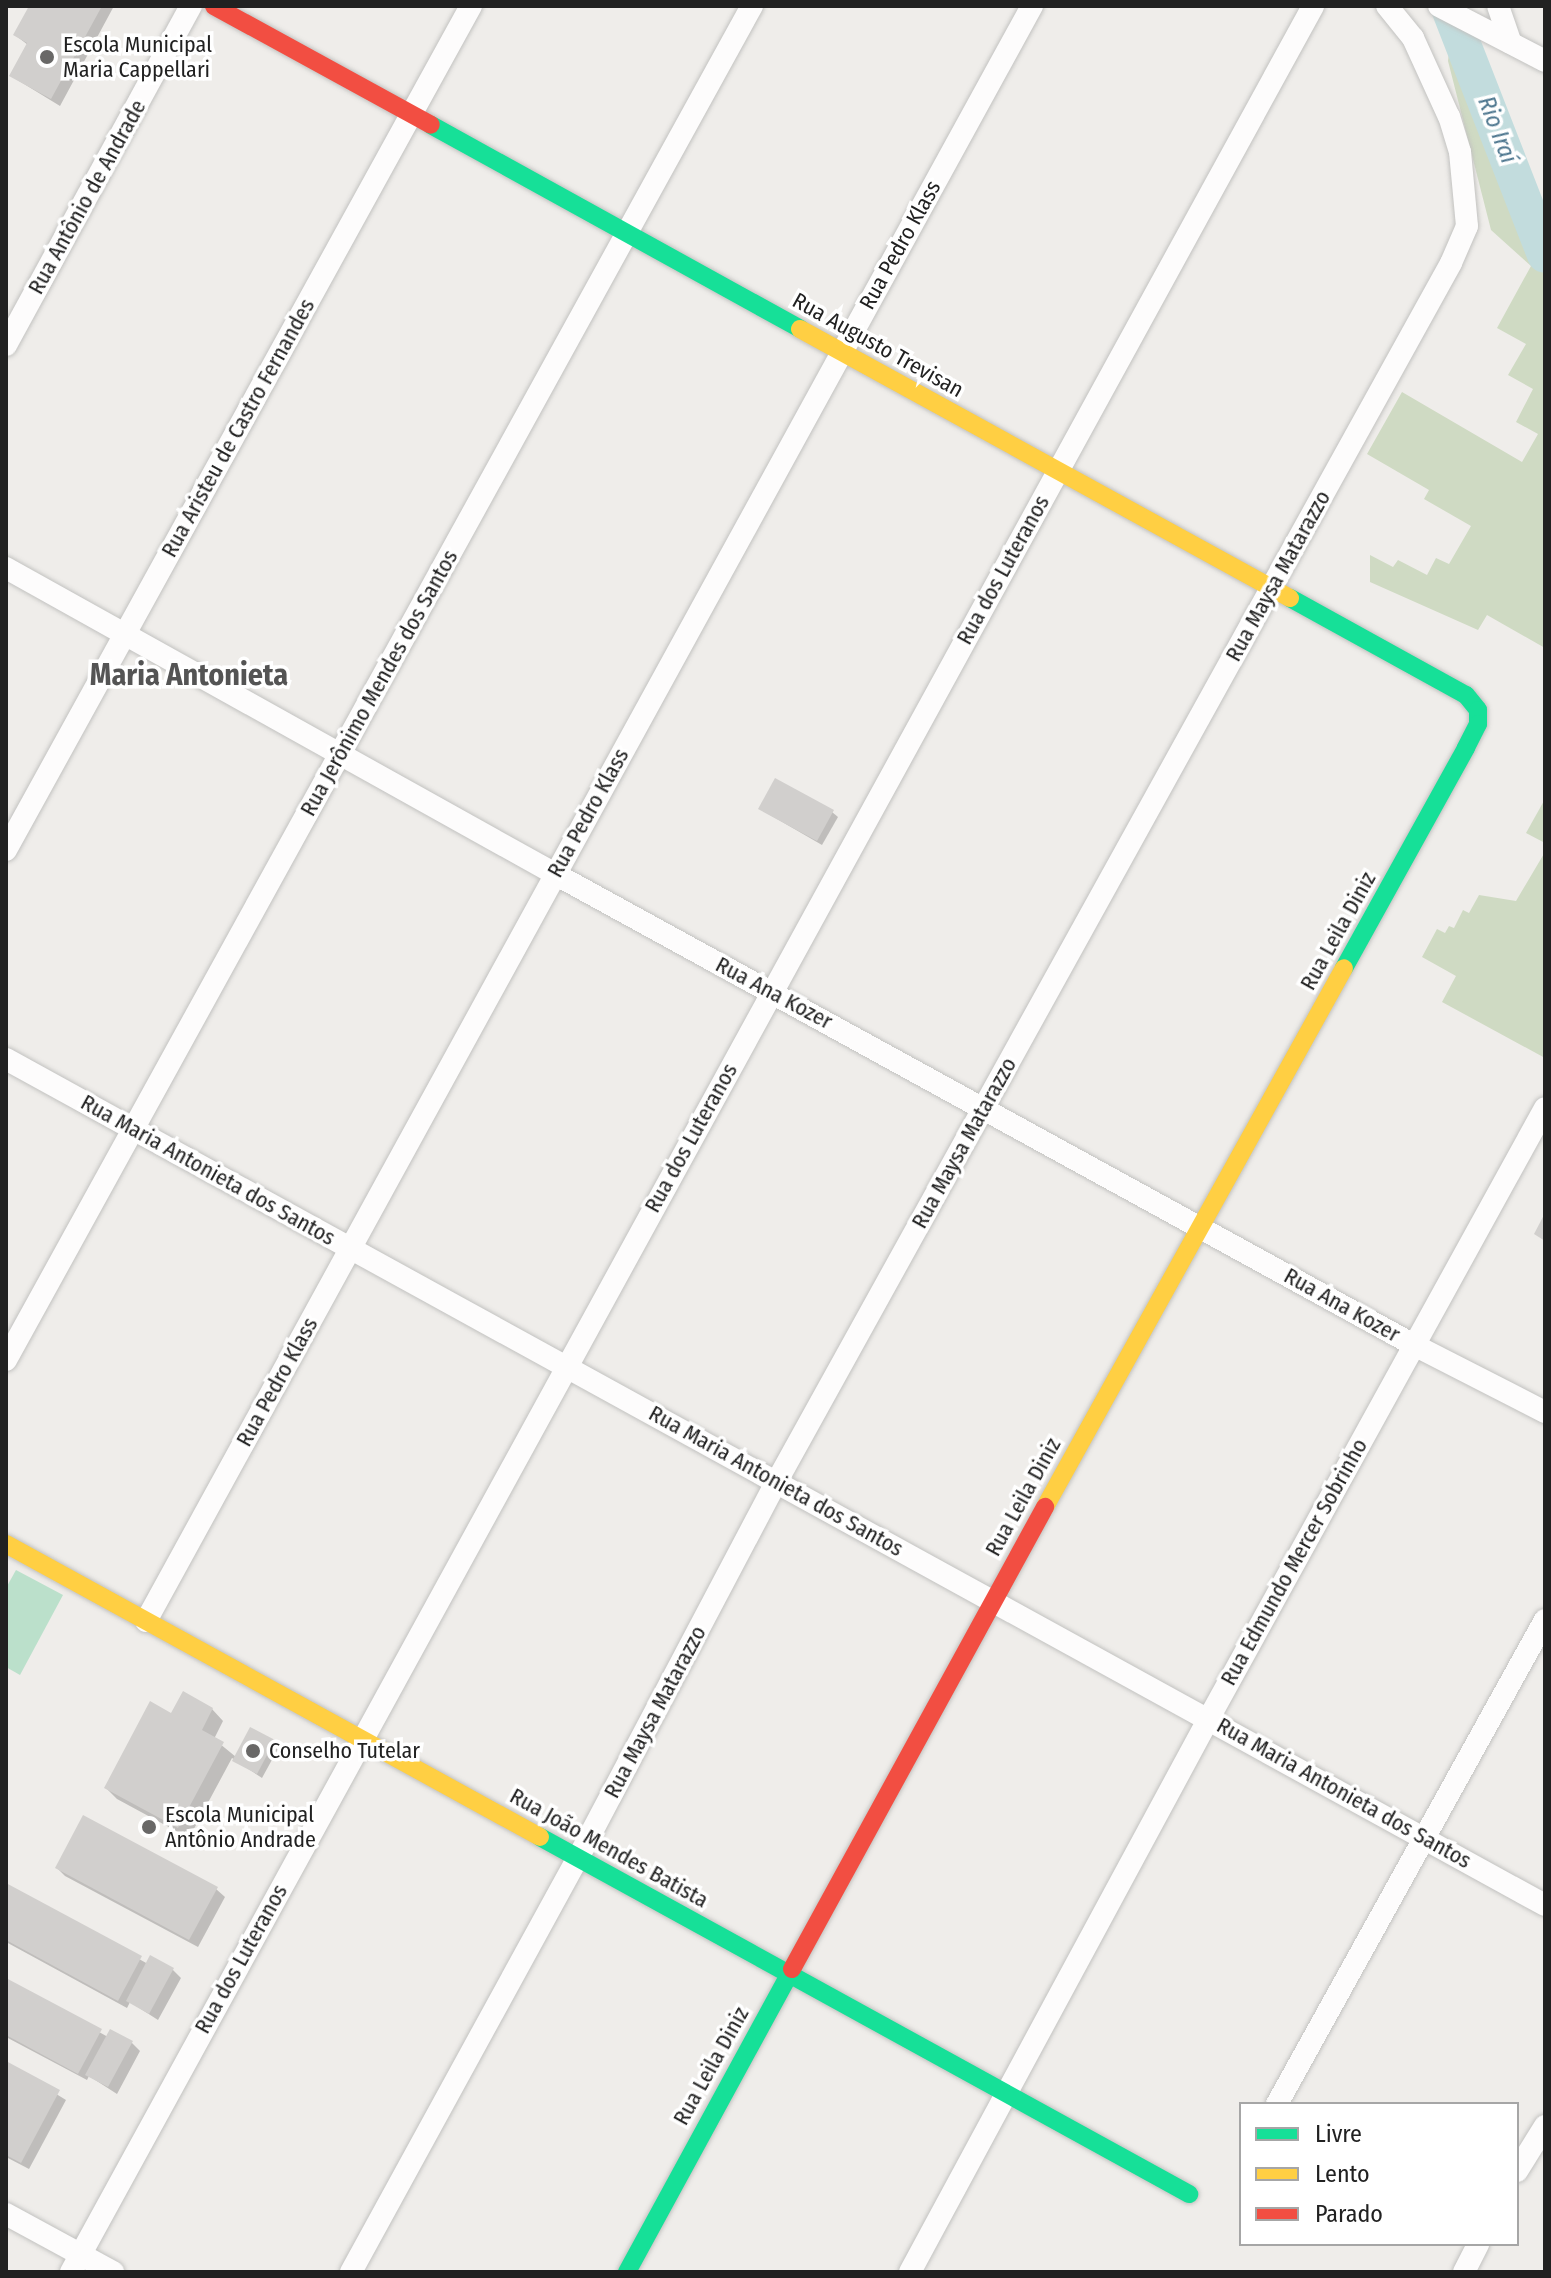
<!DOCTYPE html>
<html>
<head>
<meta charset="utf-8">
<style>
  body { margin:0 }
  #map { position:relative; width:1551px; height:2278px; overflow:hidden; background:#efedea; font-family:"Fira Sans Condensed",sans-serif }
  div>[style] { position:absolute }
  .forest>* { inset:0; background:#cfdac3 }
  .pitch>* { inset:0; background:#bbe0cb }
  .shadow>* { inset:0; background:#0003 }
  .river>* { height:36px; margin:-18px; padding:0 18px; transform-origin:18px; border-radius:18px; background:#c2dcdd }
  .building>* { inset:0; background:#d1cfcd }
  .roads { filter:drop-shadow(0 0 2px #c2c2c0) drop-shadow(0 0 2px #c2c2c0) }
  .street>* { height:22px; margin:-11px; padding:0 11px; transform-origin:11px; border-radius:11px; background:#fdfcfc }
  .fast>* { height:18px; margin:-9px; padding:0 9px; transform-origin:9px; border-radius:9px; background:#16e098 }
  .slow>* { height:18px; margin:-9px; padding:0 9px; transform-origin:9px; border-radius:9px; background:#ffcf43 }
  .jam>* { height:18px; margin:-9px; padding:0 9px; transform-origin:9px; border-radius:9px; background:#f24e42 }
  .dots>* { width:22px; height:22px; translate:-50% -50%; box-sizing:border-box; border:4px solid #fff; border-radius:50% }
  span { translate:-50% -50%; white-space:nowrap; text-align:center; line-height:1.15; -webkit-text-stroke:7px #fff; paint-order:stroke }
  .poi-label { font-size:22px; color:#212121 }
  .left { translate:0 -50%; text-align:left }
  .street-label { font-size:22px; color:#212121 }
  .water-label { font-size:24px; color:#4e778f; font-style:italic }
  .district-label { font-size:30px; color:#545454; font-weight:700 }
  .frame { position:absolute; inset:0; border:8px solid #212121; pointer-events:none }
  .legend { position:absolute; left:1239px; top:2102px; width:280px; height:144px; box-sizing:border-box; background:#fff; border:2px solid #a6a6a6; margin:0; padding:10px 14px; list-style:none; font-size:24px; color:#212121 }
  .legend li { display:flex; align-items:center; gap:16px; height:40px }
  .legend b { width:40px; border:2px solid #a6a6a6 }
</style>
</head>
<body>
<div id="map">
  <div class="forest">
    <div style="clip-path:polygon(1451px 35px,1466px 43px,1545px 266px,1545px 648px,1487px 615px,1478px 630px,1370px 582px,1370px 555px,1393px 567px,1398px 560px,1427px 575px,1436px 558px,1449px 564px,1471px 526px,1424px 499px,1429px 490px,1367px 454px,1402px 392px,1522px 462px,1538px 434px,1516px 422px,1533px 389px,1508px 375px,1526px 344px,1497px 328px,1531px 266px,1491px 230px,1448px 61px)"></div>
    <div style="clip-path:polygon(1545px 799px,1545px 843px,1526px 833px)"></div>
    <div style="clip-path:polygon(1545px 852px,1545px 1058px,1442px 1002px,1456px 976px,1422px 957px,1437px 929px,1445px 933px,1449px 926px,1454px 928px,1463px 910px,1469px 913px,1479px 895px,1516px 901px)"></div>
  </div>
  <div class="pitch">
    <div style="clip-path:polygon(16px 1570px,63px 1595px,20px 1675px,6px 1667px,6px 1588px)"></div>
  </div>
  <div class="shadow">
    <div style="clip-path:polygon(31px 6px,114px 6px,60px 106px,11px 76px,28px 45px,15px 35px)"></div>
    <div style="clip-path:polygon(760px 809px,832px 812px,838px 817px,822px 845px)"></div>
    <div style="clip-path:polygon(212px 1709px,223px 1721px,214px 1739px,236px 1757px,251px 1729px,279px 1747px,262px 1778px,232px 1758px,189px 1838px,117px 1799px,106px 1788px,172px 1715px)"></div>
    <div style="clip-path:polygon(57px 1868px,216px 1889px,225px 1897px,198px 1947px,65px 1876px)"></div>
    <div style="clip-path:polygon(6px 1885px,148px 1964px,172px 1969px,181px 1978px,158px 2020px,130px 2002px,127px 2008px,6px 1942px)"></div>
    <div style="clip-path:polygon(6px 1980px,108px 2037px,132px 2043px,140px 2051px,117px 2094px,89px 2076px,87px 2080px,6px 2037px)"></div>
    <div style="clip-path:polygon(6px 2063px,66px 2100px,29px 2169px,6px 2157px)"></div>
  </div>
  <div class="river">
    <div style="left:1448px;top:6px;width:267px;rotate:68.7deg"></div>
  </div>
  <div class="building">
    <div style="clip-path:polygon(29px 6px,102px 6px,51px 99px,9px 76px,27px 43px,13px 35px)"></div>
    <div style="clip-path:polygon(775px 778px,834px 810px,817px 841px,758px 809px)"></div>
    <div style="clip-path:polygon(1545px 1213px,1545px 1241px,1534px 1234px)"></div>
    <div style="clip-path:polygon(183px 1691px,213px 1708px,202px 1730px,224px 1742px,178px 1828px,104px 1788px,150px 1701px,171px 1713px)"></div>
    <div style="clip-path:polygon(250px 1727px,275px 1740px,257px 1774px,232px 1761px)"></div>
    <div style="clip-path:polygon(83px 1815px,218px 1887px,189px 1940px,55px 1868px)"></div>
    <div style="clip-path:polygon(6px 1883px,142px 1956px,118px 2001px,6px 1940px)"></div>
    <div style="clip-path:polygon(150px 1955px,174px 1968px,149px 2014px,126px 2001px)"></div>
    <div style="clip-path:polygon(6px 1978px,102px 2029px,78px 2074px,6px 2035px)"></div>
    <div style="clip-path:polygon(110px 2029px,133px 2041px,108px 2087px,85px 2075px)"></div>
    <div style="clip-path:polygon(6px 2061px,60px 2090px,21px 2163px,6px 2155px)"></div>
  </div>
  <div class="roads">
    <div class="street">
      <div style="left:1439px;top:6px;width:119px;rotate:27.4deg"></div>
      <div style="left:1498px;top:6px;width:39px;rotate:71deg"></div>
      <div style="left:6px;top:345px;width:386px;rotate:-61.4deg"></div>
      <div style="left:6px;top:568px;width:629px;rotate:29.13deg"></div>
      <div style="left:555px;top:874px;width:980px;rotate:28.74deg"></div>
      <div style="left:1414px;top:1345px;width:147px;rotate:27.1deg"></div>
      <div style="left:6px;top:850px;width:964px;rotate:-61.15deg"></div>
      <div style="left:6px;top:1059px;width:1756px;rotate:28.8deg"></div>
      <div style="left:6px;top:1360px;width:1546px;rotate:-61.15deg"></div>
      <div style="left:146px;top:1621px;width:1842px;rotate:-61.25deg"></div>
      <div style="left:1277px;top:2104px;width:553px;rotate:-61.03deg"></div>
      <div style="left:1517px;top:2171px;width:53px;rotate:-58.1deg"></div>
      <div style="left:6px;top:2214px;width:122px;rotate:28.5deg"></div>
      <div style="left:71px;top:2272px;width:2584px;rotate:-61.27deg"></div>
      <div style="left:351px;top:2272px;width:472px;rotate:-61.3deg"></div>
      <div style="left:578px;top:1858px;width:426px;rotate:-62.2deg"></div>
      <div style="left:777px;top:1481px;width:1392px;rotate:-61.04deg"></div>
      <div style="left:1451px;top:263px;width:40px;rotate:-66.6deg"></div>
      <div style="left:1467px;top:226px;width:74px;rotate:-95.4deg"></div>
      <div style="left:1460px;top:152px;width:37px;rotate:-107deg"></div>
      <div style="left:1449px;top:117px;width:87px;rotate:-114.5deg"></div>
      <div style="left:1413px;top:38px;width:41px;rotate:-129.1deg"></div>
      <div style="left:910px;top:2272px;width:630px;rotate:-61.64deg"></div>
      <div style="left:1209px;top:1718px;width:696px;rotate:-61.15deg"></div>
      <div style="left:1464px;top:2272px;width:31px;rotate:-63deg"></div>
    </div>
    <div class="fast">
      <div style="left:431px;top:125px;width:422px;rotate:28.9deg"></div>
      <div style="left:1290px;top:598px;width:201px;rotate:28.9deg"></div>
      <div style="left:1466px;top:695px;width:19px;rotate:51deg"></div>
      <div style="left:1478px;top:710px;width:14px;rotate:90deg"></div>
      <div style="left:1478px;top:724px;width:27px;rotate:117deg"></div>
      <div style="left:1466px;top:748px;width:252px;rotate:119deg"></div>
      <div style="left:540px;top:1837px;width:741px;rotate:28.81deg"></div>
      <div style="left:627px;top:2272px;width:345px;rotate:-61.4deg"></div>
    </div>
    <div class="slow">
      <div style="left:800px;top:329px;width:559px;rotate:28.77deg"></div>
      <div style="left:1045px;top:1507px;width:616px;rotate:-60.98deg"></div>
      <div style="left:6px;top:1544px;width:609px;rotate:28.75deg"></div>
    </div>
    <div class="jam">
      <div style="left:214px;top:6px;width:247px;rotate:28.7deg"></div>
      <div style="left:792px;top:1969px;width:527px;rotate:-61.29deg"></div>
    </div>
  </div>
  <div class="dots">
    <div style="left:47px;top:57px;background:#696867"></div>
    <div style="left:253px;top:1751px;background:#696867"></div>
    <div style="left:149px;top:1827px;background:#696867"></div>
  </div>
  <div class="poi-label">
    <span class="left" style="left:63px;top:57px">Escola Municipal<br>Maria Cappellari</span>
    <span class="left" style="left:269px;top:1751px">Conselho Tutelar</span>
    <span class="left" style="left:165px;top:1827px">Escola Municipal<br>Antônio Andrade</span>
  </div>
  <div class="street-label">
    <span style="left:87px;top:197px;rotate:-61deg">Rua Antônio de Andrade</span>
    <span style="left:900px;top:245px;rotate:-61deg">Rua Pedro Klass</span>
    <span style="left:878px;top:345px;rotate:29deg">Rua Augusto Trevisan</span>
    <span style="left:238px;top:428px;rotate:-61deg">Rua Aristeu de Castro Fernandes</span>
    <span style="left:1003px;top:570px;rotate:-61deg">Rua dos Luteranos</span>
    <span style="left:1278px;top:576px;rotate:-61deg">Rua Maysa Matarazzo</span>
    <span style="left:379px;top:683px;rotate:-61deg">Rua Jerônimo Mendes dos Santos</span>
    <span style="left:588px;top:813px;rotate:-61deg">Rua Pedro Klass</span>
    <span style="left:1338px;top:931px;rotate:-61deg">Rua Leila Diniz</span>
    <span style="left:774px;top:993px;rotate:28deg">Rua Ana Kozer</span>
    <span style="left:691px;top:1138px;rotate:-61deg">Rua dos Luteranos</span>
    <span style="left:964px;top:1143px;rotate:-61deg">Rua Maysa Matarazzo</span>
    <span style="left:208px;top:1170px;rotate:29deg">Rua Maria Antonieta dos Santos</span>
    <span style="left:1342px;top:1305px;rotate:29deg">Rua Ana Kozer</span>
    <span style="left:277px;top:1382px;rotate:-61deg">Rua Pedro Klass</span>
    <span style="left:776px;top:1481px;rotate:29deg">Rua Maria Antonieta dos Santos</span>
    <span style="left:1023px;top:1497px;rotate:-61deg">Rua Leila Diniz</span>
    <span style="left:1294px;top:1562px;rotate:-61deg">Rua Edmundo Mercer Sobrinho</span>
    <span style="left:655px;top:1712px;rotate:-62deg">Rua Maysa Matarazzo</span>
    <span style="left:1344px;top:1793px;rotate:29deg">Rua Maria Antonieta dos Santos</span>
    <span style="left:609px;top:1848px;rotate:29deg">Rua João Mendes Batista</span>
    <span style="left:241px;top:1959px;rotate:-61deg">Rua dos Luteranos</span>
    <span style="left:711px;top:2066px;rotate:-61deg">Rua Leila Diniz</span>
  </div>
  <div class="water-label">
    <span style="left:1497px;top:130px;rotate:69deg">Rio Iraí</span>
  </div>
  <div class="district-label">
    <span style="left:189px;top:675px">Maria Antonieta</span>
  </div>
  <div class="frame"></div>
  <ul class="legend">
  <li><b style="height:10px;background:#16e098"></b>Livre</li>
  <li><b style="height:10px;background:#ffcf43"></b>Lento</li>
  <li><b style="height:10px;background:#f24e42"></b>Parado</li>
  </ul>
</div>
</body>
</html>
